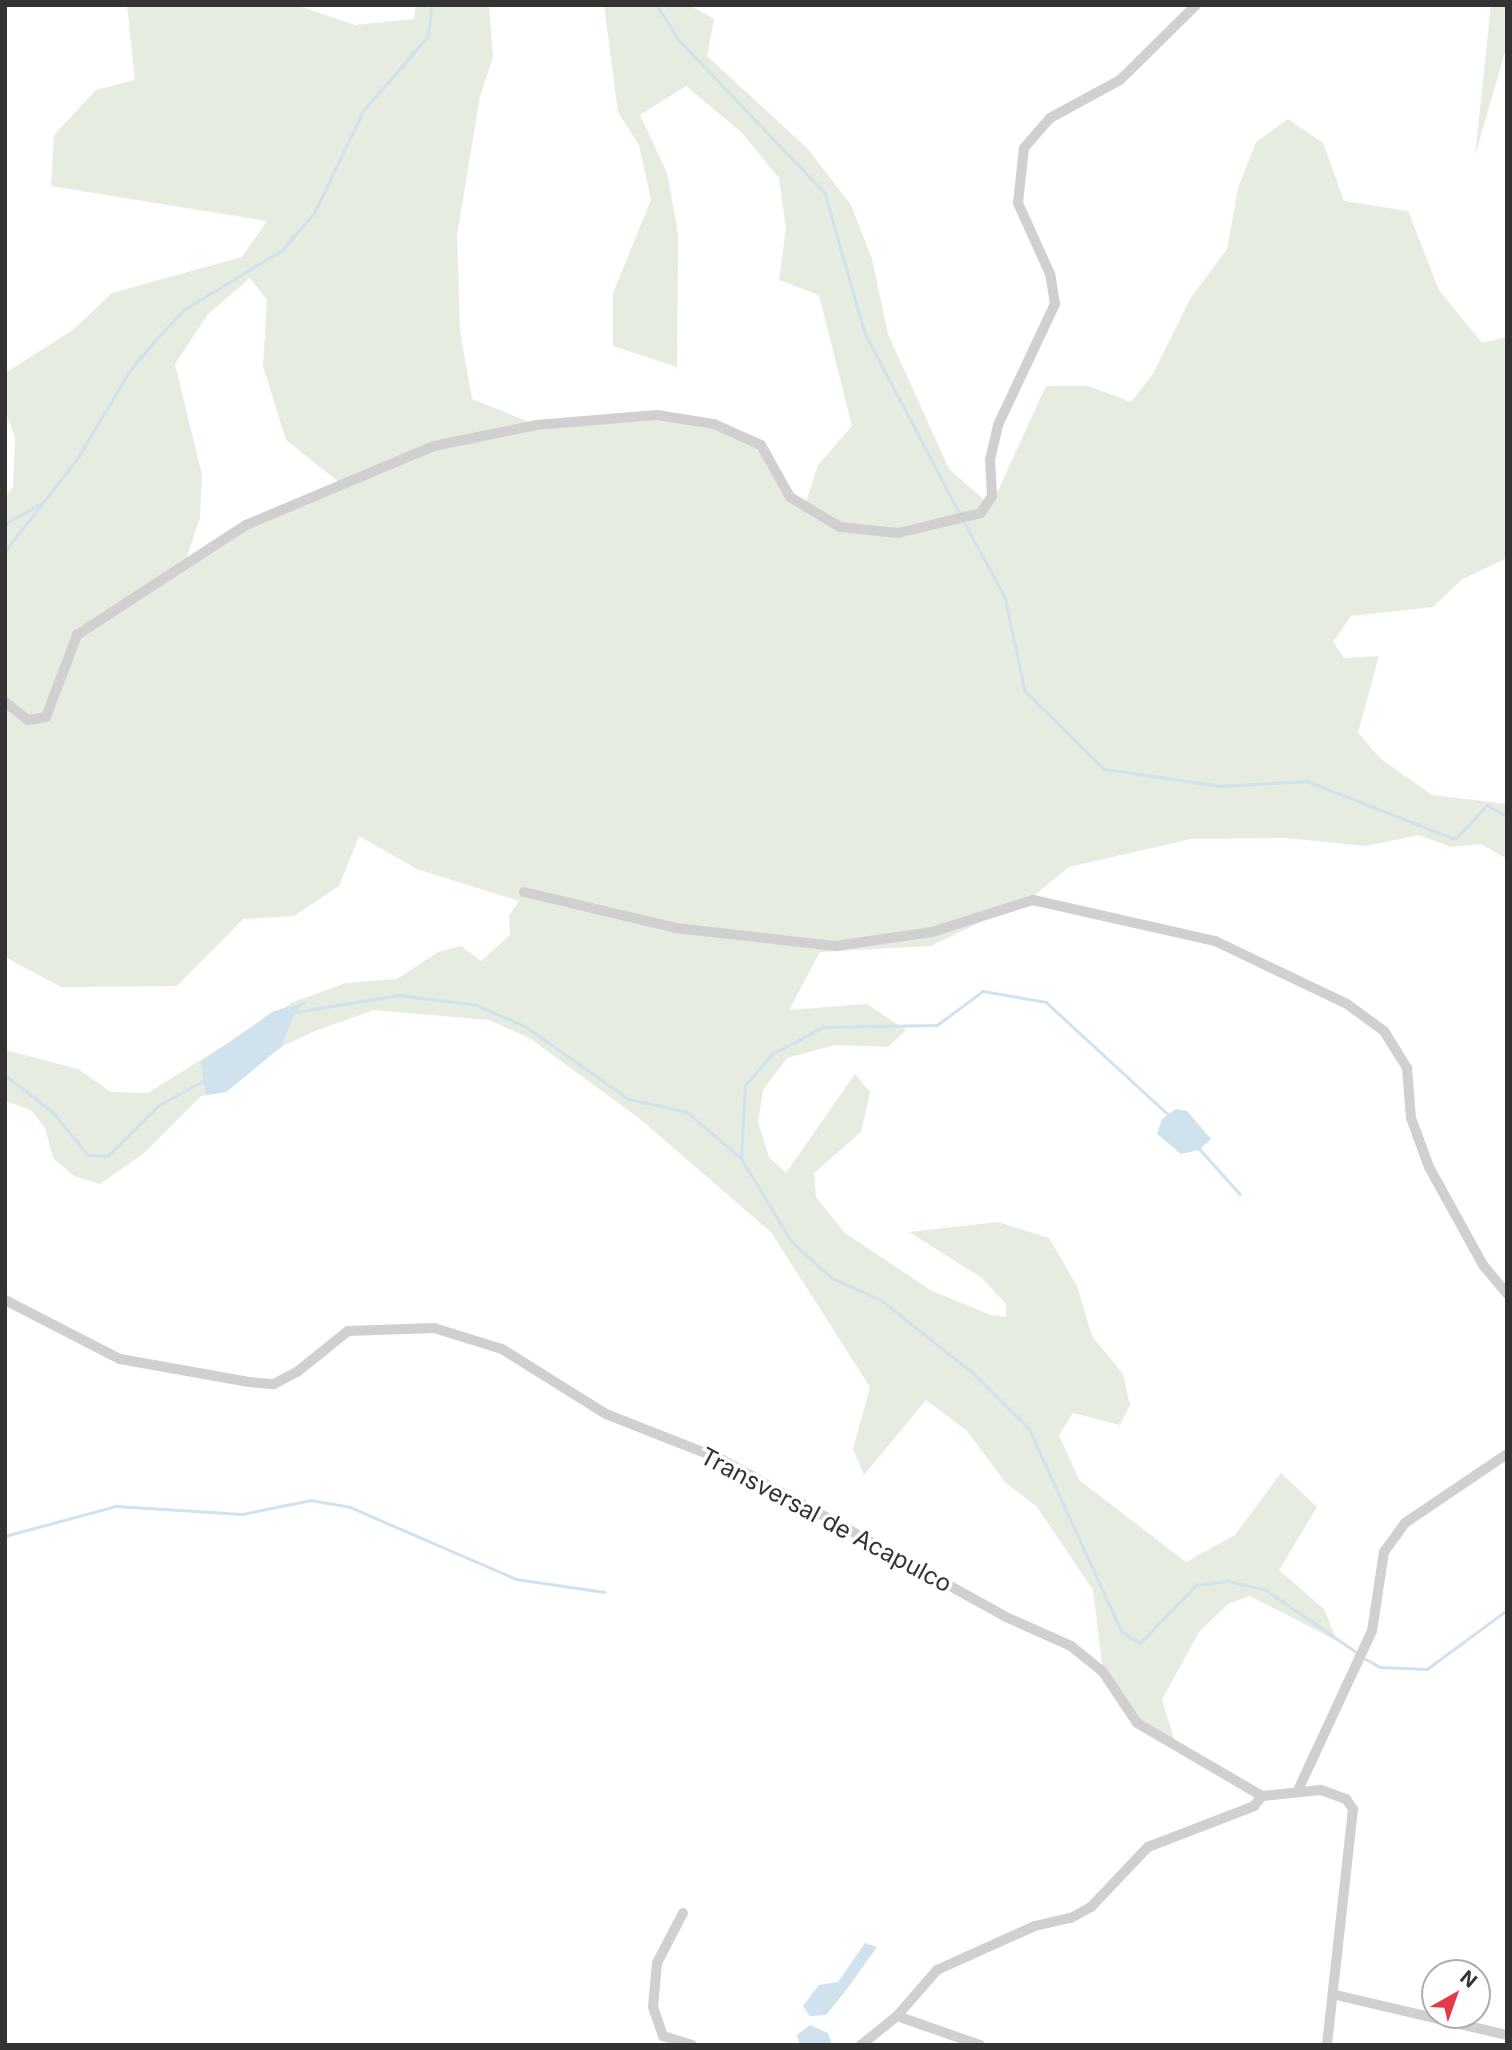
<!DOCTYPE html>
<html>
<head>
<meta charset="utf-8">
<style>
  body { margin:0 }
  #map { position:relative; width:1512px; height:2050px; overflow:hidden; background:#fff; font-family:Inter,sans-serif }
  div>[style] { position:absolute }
  .green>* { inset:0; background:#e6ecdf }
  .water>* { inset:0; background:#cfe2ee }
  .stream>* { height:2.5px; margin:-1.25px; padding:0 1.25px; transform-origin:1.25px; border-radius:1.25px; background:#cfe2ee }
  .minor>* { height:10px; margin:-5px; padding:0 5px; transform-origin:5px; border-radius:5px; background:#d0d0d0 }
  span { translate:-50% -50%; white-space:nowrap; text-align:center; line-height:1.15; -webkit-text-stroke:7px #fff; paint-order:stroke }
  .street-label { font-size:24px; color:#333 }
  .frame { position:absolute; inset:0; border:7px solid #333; pointer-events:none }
  .north { position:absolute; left:1421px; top:1959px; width:70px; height:70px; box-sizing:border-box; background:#fff; border:2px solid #adadad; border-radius:50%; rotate:40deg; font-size:19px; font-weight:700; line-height:28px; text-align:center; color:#333 }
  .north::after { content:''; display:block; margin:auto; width:24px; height:32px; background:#e63946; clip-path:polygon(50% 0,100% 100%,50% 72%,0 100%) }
</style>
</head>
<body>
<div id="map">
  <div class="green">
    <div style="clip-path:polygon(evenodd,127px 5px,296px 5px,355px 25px,414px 19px,416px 5px,489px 5px,493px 57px,480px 96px,457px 235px,460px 331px,472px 399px,539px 426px,686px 416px,761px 445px,804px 508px,818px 465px,852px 426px,819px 295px,779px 280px,786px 228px,779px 178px,742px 133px,686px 86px,640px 115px,667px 173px,678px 234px,677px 367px,613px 346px,613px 293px,651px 200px,639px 145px,618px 112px,604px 5px,689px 5px,714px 19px,707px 56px,807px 148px,851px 205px,872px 259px,888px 334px,949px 469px,991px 506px,1046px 386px,1088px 386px,1131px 402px,1153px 374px,1190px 299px,1227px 249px,1238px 188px,1256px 142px,1288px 119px,1323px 143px,1344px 201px,1408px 211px,1439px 290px,1482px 343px,1507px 337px,1507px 558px,1461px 580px,1433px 607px,1351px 616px,1333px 642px,1344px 658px,1379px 656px,1358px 733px,1381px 759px,1432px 795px,1507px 804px,1507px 859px,1481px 844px,1451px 847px,1419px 835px,1366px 846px,1285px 838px,1191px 839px,1069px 867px,1032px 897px,931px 946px,820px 952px,789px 1010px,867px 1004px,906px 1030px,888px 1047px,835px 1045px,787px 1058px,763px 1090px,758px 1122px,769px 1157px,786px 1173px,855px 1074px,870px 1092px,861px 1132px,814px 1173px,816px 1197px,845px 1233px,932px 1291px,991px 1315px,1006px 1317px,1006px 1304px,982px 1278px,909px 1232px,998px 1222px,1049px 1238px,1077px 1286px,1092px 1336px,1123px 1374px,1130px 1405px,1120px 1425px,1073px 1413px,1059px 1435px,1079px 1480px,1186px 1562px,1235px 1535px,1281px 1473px,1317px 1507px,1279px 1570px,1324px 1609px,1337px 1641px,1250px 1596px,1228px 1604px,1199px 1632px,1162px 1700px,1176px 1745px,1151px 1734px,1103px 1672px,1093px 1590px,1037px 1507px,1005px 1482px,967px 1431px,926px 1400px,864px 1475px,853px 1449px,870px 1387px,771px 1232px,640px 1119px,531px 1039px,489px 1020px,374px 1010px,315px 1031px,281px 1047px,226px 1092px,201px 1096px,144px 1153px,100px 1184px,74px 1176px,53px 1158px,45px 1128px,31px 1110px,5px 1101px,5px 1050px,78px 1069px,111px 1092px,148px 1093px,293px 1002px,346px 983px,397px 979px,438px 952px,461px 946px,481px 961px,510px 935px,509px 916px,519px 901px,417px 869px,359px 836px,339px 886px,294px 916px,243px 919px,177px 986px,61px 987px,5px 957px,5px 498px,13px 487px,15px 437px,5px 411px,5px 373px,73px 330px,112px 293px,242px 257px,267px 221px,51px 186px,54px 135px,96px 90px,135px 80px,127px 5px,250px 278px,267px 300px,263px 366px,286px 440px,345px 487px,249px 526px,184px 565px,200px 518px,202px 475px,175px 364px,208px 314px,250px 278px)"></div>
    <div style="clip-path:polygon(1491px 5px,1507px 5px,1507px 45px,1475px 156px)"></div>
  </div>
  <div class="water">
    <div style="clip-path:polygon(309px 1001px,295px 1012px,281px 1047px,226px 1092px,206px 1095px,201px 1062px,274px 1011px)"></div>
    <div style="clip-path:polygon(1176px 1109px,1187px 1111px,1211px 1139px,1199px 1150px,1181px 1154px,1157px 1134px,1162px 1119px)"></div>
    <div style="clip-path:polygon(865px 1943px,877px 1947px,844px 1993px,826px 2015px,810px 2016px,803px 2006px,819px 1985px,838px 1982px)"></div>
    <div style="clip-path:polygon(810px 2025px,828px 2033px,832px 2045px,800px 2045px,797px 2035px)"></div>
  </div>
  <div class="stream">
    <div style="left:657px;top:5px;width:40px;rotate:58deg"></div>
    <div style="left:678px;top:39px;width:213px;rotate:46.3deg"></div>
    <div style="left:825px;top:193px;width:146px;rotate:74.1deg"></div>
    <div style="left:865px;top:333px;width:204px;rotate:62.3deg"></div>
    <div style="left:963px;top:520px;width:88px;rotate:61.4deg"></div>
    <div style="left:1005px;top:597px;width:96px;rotate:78deg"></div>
    <div style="left:1025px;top:691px;width:111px;rotate:44.6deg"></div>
    <div style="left:1104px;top:769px;width:118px;rotate:8.3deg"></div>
    <div style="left:1221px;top:786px;width:86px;rotate:-3.3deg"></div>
    <div style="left:1307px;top:781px;width:159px;rotate:21.4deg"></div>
    <div style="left:1455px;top:839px;width:47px;rotate:-46.7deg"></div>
    <div style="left:1487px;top:805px;width:23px;rotate:29deg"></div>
    <div style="left:5px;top:524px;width:40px;rotate:-29.7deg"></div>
    <div style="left:5px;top:551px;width:117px;rotate:-52deg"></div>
    <div style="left:77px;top:459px;width:104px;rotate:-59.2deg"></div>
    <div style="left:130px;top:370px;width:48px;rotate:-49.3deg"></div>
    <div style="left:161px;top:334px;width:33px;rotate:-47deg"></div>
    <div style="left:183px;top:310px;width:116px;rotate:-31.2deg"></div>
    <div style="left:282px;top:250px;width:49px;rotate:-49.1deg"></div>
    <div style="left:314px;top:213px;width:113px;rotate:-64.3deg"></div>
    <div style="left:363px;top:111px;width:99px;rotate:-49.1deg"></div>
    <div style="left:428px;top:36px;width:31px;rotate:-84deg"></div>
    <div style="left:295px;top:1012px;width:105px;rotate:-9.3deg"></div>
    <div style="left:399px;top:995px;width:78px;rotate:7.4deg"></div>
    <div style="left:476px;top:1005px;width:53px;rotate:23.2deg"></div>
    <div style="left:525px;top:1026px;width:127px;rotate:35.1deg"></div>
    <div style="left:629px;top:1099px;width:59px;rotate:12.6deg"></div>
    <div style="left:687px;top:1112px;width:71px;rotate:40.4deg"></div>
    <div style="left:741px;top:1158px;width:98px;rotate:58.7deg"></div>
    <div style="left:792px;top:1242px;width:54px;rotate:42deg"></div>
    <div style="left:832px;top:1278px;width:54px;rotate:24.2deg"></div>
    <div style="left:881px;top:1300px;width:116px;rotate:38.4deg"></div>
    <div style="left:972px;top:1372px;width:80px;rotate:44.5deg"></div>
    <div style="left:1029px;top:1428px;width:224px;rotate:65.5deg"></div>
    <div style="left:1122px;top:1632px;width:21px;rotate:31deg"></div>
    <div style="left:1140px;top:1643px;width:81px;rotate:-46deg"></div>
    <div style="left:1196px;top:1585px;width:32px;rotate:-7deg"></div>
    <div style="left:1228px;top:1581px;width:39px;rotate:13deg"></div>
    <div style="left:1266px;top:1590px;width:113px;rotate:34.5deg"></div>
    <div style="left:5px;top:1075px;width:61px;rotate:37.6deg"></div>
    <div style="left:53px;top:1112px;width:55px;rotate:50.9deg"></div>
    <div style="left:88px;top:1155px;width:20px;rotate:3deg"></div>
    <div style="left:108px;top:1156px;width:72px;rotate:-45deg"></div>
    <div style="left:159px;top:1105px;width:50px;rotate:-28.6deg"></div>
    <div style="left:1198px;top:1147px;width:63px;rotate:48.2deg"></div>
    <div style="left:741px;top:1158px;width:73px;rotate:-86.9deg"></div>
    <div style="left:745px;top:1085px;width:41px;rotate:-48.9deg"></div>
    <div style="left:772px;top:1054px;width:58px;rotate:-27.9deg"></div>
    <div style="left:823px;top:1027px;width:114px;rotate:-1deg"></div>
    <div style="left:937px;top:1025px;width:57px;rotate:-36.5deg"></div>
    <div style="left:983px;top:991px;width:64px;rotate:9.9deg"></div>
    <div style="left:1046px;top:1002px;width:168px;rotate:42.6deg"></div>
    <div style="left:5px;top:1536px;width:115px;rotate:-15.1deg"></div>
    <div style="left:116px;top:1506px;width:126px;rotate:3.6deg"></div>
    <div style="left:242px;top:1514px;width:70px;rotate:-11.5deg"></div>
    <div style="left:311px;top:1500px;width:40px;rotate:10deg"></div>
    <div style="left:350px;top:1507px;width:181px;rotate:23.4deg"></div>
    <div style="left:516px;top:1579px;width:89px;rotate:8.4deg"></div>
    <div style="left:1364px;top:1658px;width:18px;rotate:29deg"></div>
    <div style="left:1380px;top:1667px;width:47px;rotate:2.4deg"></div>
    <div style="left:1427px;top:1669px;width:99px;rotate:-36.4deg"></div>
  </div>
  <div class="minor">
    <div style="left:5px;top:702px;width:29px;rotate:38deg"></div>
    <div style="left:28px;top:720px;width:18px;rotate:-9deg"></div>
    <div style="left:46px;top:717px;width:88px;rotate:-69.3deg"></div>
    <div style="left:77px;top:635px;width:202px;rotate:-33.1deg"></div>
    <div style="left:246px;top:525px;width:204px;rotate:-22.8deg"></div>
    <div style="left:434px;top:446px;width:104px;rotate:-11.6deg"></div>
    <div style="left:536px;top:425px;width:121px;rotate:-4.7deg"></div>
    <div style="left:657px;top:415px;width:58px;rotate:9deg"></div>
    <div style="left:714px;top:424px;width:51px;rotate:24.1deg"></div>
    <div style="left:761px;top:445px;width:60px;rotate:60.9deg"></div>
    <div style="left:790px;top:497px;width:58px;rotate:31deg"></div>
    <div style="left:840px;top:527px;width:58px;rotate:5.9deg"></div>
    <div style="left:898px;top:533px;width:85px;rotate:-13.5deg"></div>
    <div style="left:981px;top:513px;width:20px;rotate:-57deg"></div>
    <div style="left:992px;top:496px;width:36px;rotate:-93deg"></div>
    <div style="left:990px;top:460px;width:36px;rotate:-77deg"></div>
    <div style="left:998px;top:425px;width:134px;rotate:-64.8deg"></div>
    <div style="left:1055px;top:304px;width:30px;rotate:-99deg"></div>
    <div style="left:1050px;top:274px;width:78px;rotate:-114.3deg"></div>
    <div style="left:1018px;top:203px;width:55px;rotate:-83.8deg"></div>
    <div style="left:1024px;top:148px;width:40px;rotate:-49deg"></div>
    <div style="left:1050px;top:118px;width:80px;rotate:-28.5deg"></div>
    <div style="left:1120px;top:80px;width:107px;rotate:-44.6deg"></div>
    <div style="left:524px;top:892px;width:156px;rotate:13.3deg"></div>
    <div style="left:676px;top:928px;width:160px;rotate:6.5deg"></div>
    <div style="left:835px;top:946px;width:98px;rotate:-8.2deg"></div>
    <div style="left:932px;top:932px;width:106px;rotate:-17.6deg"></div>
    <div style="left:1033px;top:900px;width:187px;rotate:12.7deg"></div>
    <div style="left:1215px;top:941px;width:146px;rotate:25.5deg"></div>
    <div style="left:1347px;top:1004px;width:46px;rotate:36.1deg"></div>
    <div style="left:1384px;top:1031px;width:44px;rotate:58.1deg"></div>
    <div style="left:1407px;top:1068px;width:50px;rotate:85.4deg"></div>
    <div style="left:1411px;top:1118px;width:52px;rotate:69.8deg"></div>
    <div style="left:1429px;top:1167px;width:112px;rotate:61.1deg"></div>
    <div style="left:1483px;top:1265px;width:38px;rotate:50deg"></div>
    <div style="left:5px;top:1300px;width:129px;rotate:27.2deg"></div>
    <div style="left:120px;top:1359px;width:131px;rotate:10.1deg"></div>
    <div style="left:249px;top:1382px;width:25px;rotate:5deg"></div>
    <div style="left:274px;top:1384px;width:26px;rotate:-28deg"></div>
    <div style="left:297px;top:1372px;width:65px;rotate:-38.8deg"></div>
    <div style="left:348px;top:1331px;width:86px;rotate:-2deg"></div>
    <div style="left:434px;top:1328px;width:71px;rotate:17.2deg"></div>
    <div style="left:502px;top:1349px;width:123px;rotate:32deg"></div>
    <div style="left:606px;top:1414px;width:126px;rotate:21.5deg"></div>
    <div style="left:723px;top:1460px;width:324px;rotate:29deg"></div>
    <div style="left:1006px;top:1617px;width:71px;rotate:24deg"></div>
    <div style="left:1071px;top:1646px;width:41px;rotate:39.1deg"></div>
    <div style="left:1103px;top:1672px;width:61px;rotate:56.3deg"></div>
    <div style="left:1137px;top:1723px;width:145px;rotate:30.3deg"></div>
    <div style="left:1299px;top:1788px;width:173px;rotate:-65.1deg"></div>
    <div style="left:1372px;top:1631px;width:80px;rotate:-81.4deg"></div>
    <div style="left:1384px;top:1552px;width:36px;rotate:-54deg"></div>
    <div style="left:1405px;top:1523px;width:123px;rotate:-34.1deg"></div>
    <div style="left:1262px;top:1796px;width:59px;rotate:-5.8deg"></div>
    <div style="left:1321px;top:1790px;width:27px;rotate:20deg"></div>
    <div style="left:1346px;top:1799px;width:12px;rotate:55deg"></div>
    <div style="left:1353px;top:1809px;width:237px;rotate:96.3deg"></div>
    <div style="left:683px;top:1913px;width:56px;rotate:117.5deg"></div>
    <div style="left:657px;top:1963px;width:44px;rotate:95.2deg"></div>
    <div style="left:653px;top:2007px;width:31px;rotate:71deg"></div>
    <div style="left:663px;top:2036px;width:30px;rotate:17deg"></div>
    <div style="left:1336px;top:1995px;width:176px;rotate:13.2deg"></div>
    <div style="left:897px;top:2016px;width:88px;rotate:19.3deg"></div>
    <div style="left:861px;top:2045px;width:46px;rotate:-38.9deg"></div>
    <div style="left:897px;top:2016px;width:61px;rotate:-49deg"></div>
    <div style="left:937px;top:1970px;width:107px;rotate:-24.2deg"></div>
    <div style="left:1035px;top:1926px;width:37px;rotate:-13deg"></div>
    <div style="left:1071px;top:1918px;width:23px;rotate:-29deg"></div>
    <div style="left:1091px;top:1907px;width:83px;rotate:-46.5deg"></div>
    <div style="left:1148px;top:1847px;width:114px;rotate:-21.1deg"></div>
    <div style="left:1254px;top:1806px;width:13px;rotate:-51deg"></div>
  </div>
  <div class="street-label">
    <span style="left:826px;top:1520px;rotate:28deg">Transversal de Acapulco</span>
  </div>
  <div class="frame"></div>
  <div class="north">N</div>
</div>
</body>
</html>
